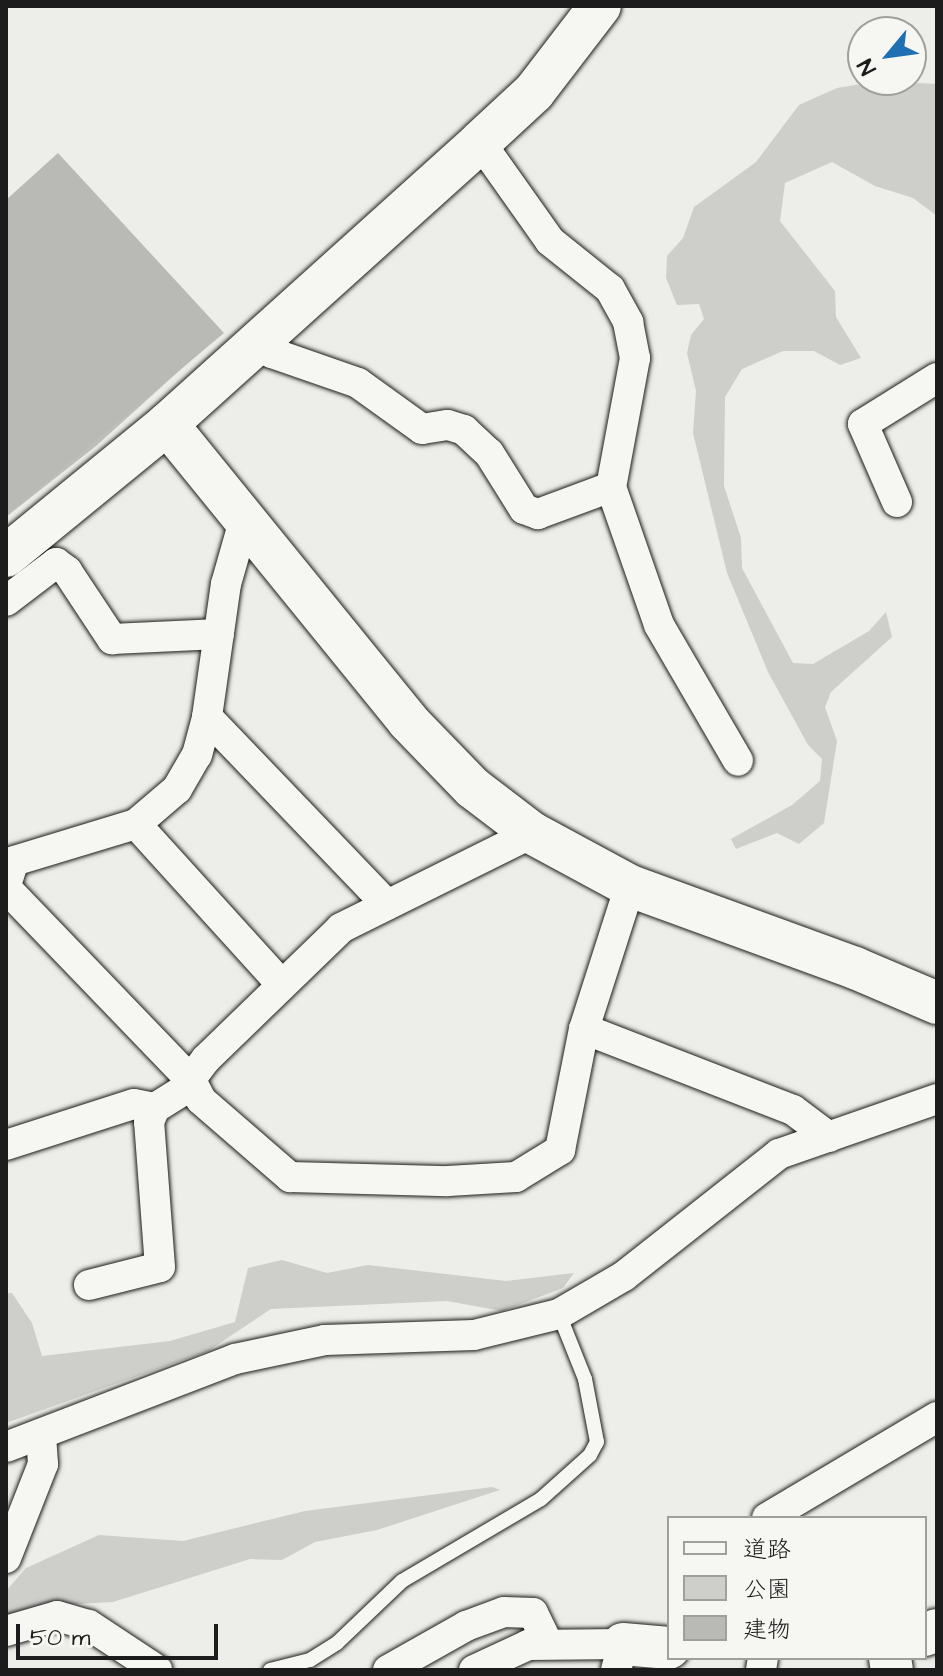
<!DOCTYPE html>
<html>
<head>
<meta charset="utf-8">
<style>
  body { margin:0 }
  #map { position:relative; width:943px; height:1676px; overflow:hidden; background:#edede9; font-family:"Architects Daughter","Klee One",sans-serif }
  div>[style] { position:absolute }
  .green>* { inset:0; background:#cececb }
  .shadow>* { inset:0; background:#0003 }
  .building>* { inset:0; background:#b9b9b6 }
  .roads { filter:drop-shadow(0 0 2px #1c1c1c) drop-shadow(0 0 2px #1c1c1c) }
  .lane>* { height:14px; margin:-7px; padding:0 7px; transform-origin:7px; border-radius:7px; background:#f6f6f2 }
  .street>* { height:30px; margin:-15px; padding:0 15px; transform-origin:15px; border-radius:15px; background:#f6f6f2 }
  .secondary>* { height:42px; margin:-21px; padding:0 21px; transform-origin:21px; border-radius:21px; background:#f6f6f2 }
  span { translate:-50% -50%; white-space:nowrap; text-align:center; line-height:1.15; -webkit-text-stroke:7px #f6f6f2; paint-order:stroke }
  .frame { position:absolute; inset:0; border:8px solid #1c1c1c; pointer-events:none }
  .legend { position:absolute; left:667px; top:1516px; width:260px; height:144px; box-sizing:border-box; background:#f6f6f2; border:2px solid #9f9f9c; margin:0; padding:10px 14px; list-style:none; font-size:24px; color:#1c1c1c }
  .legend li { display:flex; align-items:center; gap:16px; height:40px }
  .legend b { width:40px; border:2px solid #9f9f9c }
  .north { position:absolute; left:847px; top:16px; width:80px; height:80px; box-sizing:border-box; background:#f6f6f2; border:2px solid #9f9f9c; border-radius:50%; rotate:241deg; font-size:22px; font-weight:700; line-height:32px; text-align:center; color:#1c1c1c }
  .north::after { content:''; display:block; margin:auto; width:28px; height:36px; background:#1f6fb2; clip-path:polygon(50% 0,100% 100%,50% 72%,0 100%) }
  .scale { position:absolute; left:16px; top:1624px; width:202px; height:36px; box-sizing:border-box; border:4px solid #1c1c1c; border-top:0; padding-left:10px; font-size:24px; line-height:28px; white-space:nowrap; color:#1c1c1c; -webkit-text-stroke:6px #f6f6f2; paint-order:stroke }
</style>
</head>
<body>
<div id="map">
  <div class="green">
    <div style="clip-path:polygon(880px 81px,937px 84px,937px 216px,913px 198px,875px 186px,832px 162px,785px 183px,780px 221px,835px 291px,836px 317px,861px 358px,840px 365px,814px 351px,783px 351px,742px 369px,725px 397px,724px 486px,741px 538px,742px 568px,793px 663px,813px 664px,869px 631px,886px 612px,892px 637px,831px 692px,825px 707px,837px 741px,824px 823px,799px 844px,777px 833px,736px 849px,731px 839px,792px 805px,820px 781px,822px 759px,808px 745px,768px 672px,727px 573px,693px 433px,696px 391px,687px 353px,691px 335px,704px 319px,699px 304px,677px 305px,666px 278px,667px 256px,683px 238px,694px 207px,756px 162px,799px 105px,837px 88px)"></div>
    <div style="clip-path:polygon(282px 1260px,327px 1273px,368px 1265px,506px 1281px,574px 1273px,563px 1288px,502px 1311px,447px 1301px,271px 1309px,208px 1351px,6px 1423px,6px 1293px,12px 1293px,32px 1323px,42px 1356px,170px 1341px,235px 1322px,248px 1268px)"></div>
    <div style="clip-path:polygon(492px 1487px,500px 1490px,377px 1530px,315px 1542px,282px 1560px,250px 1559px,113px 1602px,40px 1606px,6px 1619px,6px 1591px,26px 1568px,99px 1535px,183px 1541px,305px 1511px)"></div>
  </div>
  <div class="shadow">
    <div style="clip-path:polygon(6px 202px,221px 333px,96px 446px,6px 517px)"></div>
  </div>
  <div class="building">
    <div style="clip-path:polygon(58px 153px,224px 333px,6px 516px,6px 200px)"></div>
  </div>
  <div class="roads">
    <div class="lane">
      <div style="left:270px;top:1670px;width:41px;rotate:-14deg"></div>
      <div style="left:310px;top:1660px;width:32px;rotate:-32deg"></div>
      <div style="left:337px;top:1643px;width:90px;rotate:-43.6deg"></div>
      <div style="left:402px;top:1581px;width:161px;rotate:-30.5deg"></div>
      <div style="left:541px;top:1499px;width:66px;rotate:-41.9deg"></div>
      <div style="left:590px;top:1455px;width:15px;rotate:-62deg"></div>
      <div style="left:597px;top:1442px;width:64px;rotate:-100.8deg"></div>
      <div style="left:585px;top:1379px;width:70px;rotate:-111.8deg"></div>
    </div>
    <div class="street">
      <div style="left:480px;top:142px;width:121px;rotate:54.7deg"></div>
      <div style="left:550px;top:241px;width:77px;rotate:38.7deg"></div>
      <div style="left:610px;top:289px;width:38px;rotate:61deg"></div>
      <div style="left:628px;top:322px;width:37px;rotate:79deg"></div>
      <div style="left:635px;top:358px;width:131px;rotate:100.5deg"></div>
      <div style="left:611px;top:487px;width:146px;rotate:70.8deg"></div>
      <div style="left:659px;top:625px;width:157px;rotate:59.8deg"></div>
      <div style="left:260px;top:341px;width:17px;rotate:45deg"></div>
      <div style="left:272px;top:353px;width:91px;rotate:19.2deg"></div>
      <div style="left:358px;top:383px;width:79px;rotate:35.7deg"></div>
      <div style="left:422px;top:429px;width:26px;rotate:-9deg"></div>
      <div style="left:448px;top:425px;width:17px;rotate:17deg"></div>
      <div style="left:464px;top:430px;width:34px;rotate:43deg"></div>
      <div style="left:489px;top:453px;width:66px;rotate:58deg"></div>
      <div style="left:524px;top:509px;width:15px;rotate:20deg"></div>
      <div style="left:538px;top:514px;width:78px;rotate:-20.3deg"></div>
      <div style="left:897px;top:502px;width:85px;rotate:-113.6deg"></div>
      <div style="left:863px;top:424px;width:87px;rotate:-31.9deg"></div>
      <div style="left:6px;top:601px;width:63px;rotate:-37.2deg"></div>
      <div style="left:56px;top:563px;width:14px;rotate:36deg"></div>
      <div style="left:67px;top:571px;width:82px;rotate:56.5deg"></div>
      <div style="left:112px;top:639px;width:107px;rotate:-2.7deg"></div>
      <div style="left:207px;top:717px;width:260px;rotate:46.2deg"></div>
      <div style="left:136px;top:824px;width:216px;rotate:47.8deg"></div>
      <div style="left:6px;top:885px;width:25px;rotate:-72deg"></div>
      <div style="left:14px;top:861px;width:127px;rotate:-16.9deg"></div>
      <div style="left:136px;top:824px;width:54px;rotate:-40.5deg"></div>
      <div style="left:177px;top:789px;width:39px;rotate:-60deg"></div>
      <div style="left:197px;top:755px;width:39px;rotate:-75deg"></div>
      <div style="left:207px;top:717px;width:134px;rotate:-81.9deg"></div>
      <div style="left:226px;top:584px;width:66px;rotate:-74.1deg"></div>
      <div style="left:6px;top:888px;width:267px;rotate:46.1deg"></div>
      <div style="left:191px;top:1080px;width:22px;rotate:63deg"></div>
      <div style="left:201px;top:1100px;width:118px;rotate:40.9deg"></div>
      <div style="left:290px;top:1177px;width:158px;rotate:1.5deg"></div>
      <div style="left:448px;top:1181px;width:68px;rotate:-3.4deg"></div>
      <div style="left:516px;top:1177px;width:52px;rotate:-31.5deg"></div>
      <div style="left:560px;top:1150px;width:123px;rotate:-78.8deg"></div>
      <div style="left:584px;top:1029px;width:150px;rotate:-72.2deg"></div>
      <div style="left:584px;top:1029px;width:224px;rotate:21.2deg"></div>
      <div style="left:793px;top:1110px;width:45px;rotate:36.9deg"></div>
      <div style="left:6px;top:1145px;width:134px;rotate:-17.8deg"></div>
      <div style="left:134px;top:1104px;width:21px;rotate:11deg"></div>
      <div style="left:155px;top:1108px;width:31px;rotate:-32deg"></div>
      <div style="left:181px;top:1092px;width:41px;rotate:-52.9deg"></div>
      <div style="left:206px;top:1059px;width:188px;rotate:-44.1deg"></div>
      <div style="left:341px;top:928px;width:213px;rotate:-26.4deg"></div>
      <div style="left:89px;top:1285px;width:73px;rotate:-14.2deg"></div>
      <div style="left:160px;top:1267px;width:145px;rotate:-94.3deg"></div>
      <div style="left:149px;top:1122px;width:15px;rotate:-67deg"></div>
      <div style="left:6px;top:1447px;width:245px;rotate:-21deg"></div>
      <div style="left:235px;top:1359px;width:92px;rotate:-11.9deg"></div>
      <div style="left:325px;top:1340px;width:149px;rotate:-1.9deg"></div>
      <div style="left:474px;top:1335px;width:88px;rotate:-13.9deg"></div>
      <div style="left:559px;top:1314px;width:75px;rotate:-30.3deg"></div>
      <div style="left:624px;top:1276px;width:197px;rotate:-38.2deg"></div>
      <div style="left:779px;top:1154px;width:167px;rotate:-19.2deg"></div>
      <div style="left:767px;top:1518px;width:198px;rotate:-30.7deg"></div>
      <div style="left:6px;top:1558px;width:101px;rotate:-68.5deg"></div>
      <div style="left:43px;top:1464px;width:30px;rotate:-94deg"></div>
      <div style="left:6px;top:1631px;width:53px;rotate:-16.4deg"></div>
      <div style="left:57px;top:1616px;width:33px;rotate:16deg"></div>
      <div style="left:89px;top:1625px;width:82px;rotate:33.5deg"></div>
      <div style="left:388px;top:1670px;width:90px;rotate:-29.4deg"></div>
      <div style="left:466px;top:1626px;width:40px;rotate:-20.2deg"></div>
      <div style="left:504px;top:1612px;width:29px;rotate:2deg"></div>
      <div style="left:533px;top:1613px;width:34px;rotate:64deg"></div>
      <div style="left:474px;top:1670px;width:60px;rotate:-24.8deg"></div>
      <div style="left:528px;top:1645px;width:95px;rotate:-0.6deg"></div>
      <div style="left:623px;top:1644px;width:27px;rotate:105deg"></div>
      <div style="left:761px;top:1670px;width:12px;rotate:-81deg"></div>
    </div>
    <div class="secondary">
      <div style="left:167px;top:424px;width:382px;rotate:50.9deg"></div>
      <div style="left:408px;top:721px;width:93px;rotate:45.9deg"></div>
      <div style="left:473px;top:788px;width:74px;rotate:37.3deg"></div>
      <div style="left:532px;top:833px;width:111px;rotate:28.4deg"></div>
      <div style="left:630px;top:886px;width:239px;rotate:20deg"></div>
      <div style="left:855px;top:968px;width:89px;rotate:23.1deg"></div>
      <div style="left:6px;top:556px;width:208px;rotate:-39.3deg"></div>
      <div style="left:167px;top:424px;width:421px;rotate:-42deg"></div>
      <div style="left:480px;top:142px;width:74px;rotate:-42.8deg"></div>
      <div style="left:534px;top:92px;width:108px;rotate:-52.5deg"></div>
      <div style="left:925px;top:1635px;width:13px;rotate:-23deg"></div>
      <div style="left:623px;top:1644px;width:46px;rotate:5deg"></div>
      <div style="left:890px;top:1658px;width:12px;rotate:81deg"></div>
    </div>
  </div>
  <div class="frame"></div>
  <ul class="legend">
  <li><b style="height:10px;background:#f6f6f2"></b>道路</li>
  <li><b style="height:22px;background:#cececb"></b>公園</li>
  <li><b style="height:22px;background:#b9b9b6"></b>建物</li>
  </ul>
  <div class="north">N</div>
  <div class="scale">50 m</div>
</div>
</body>
</html>
